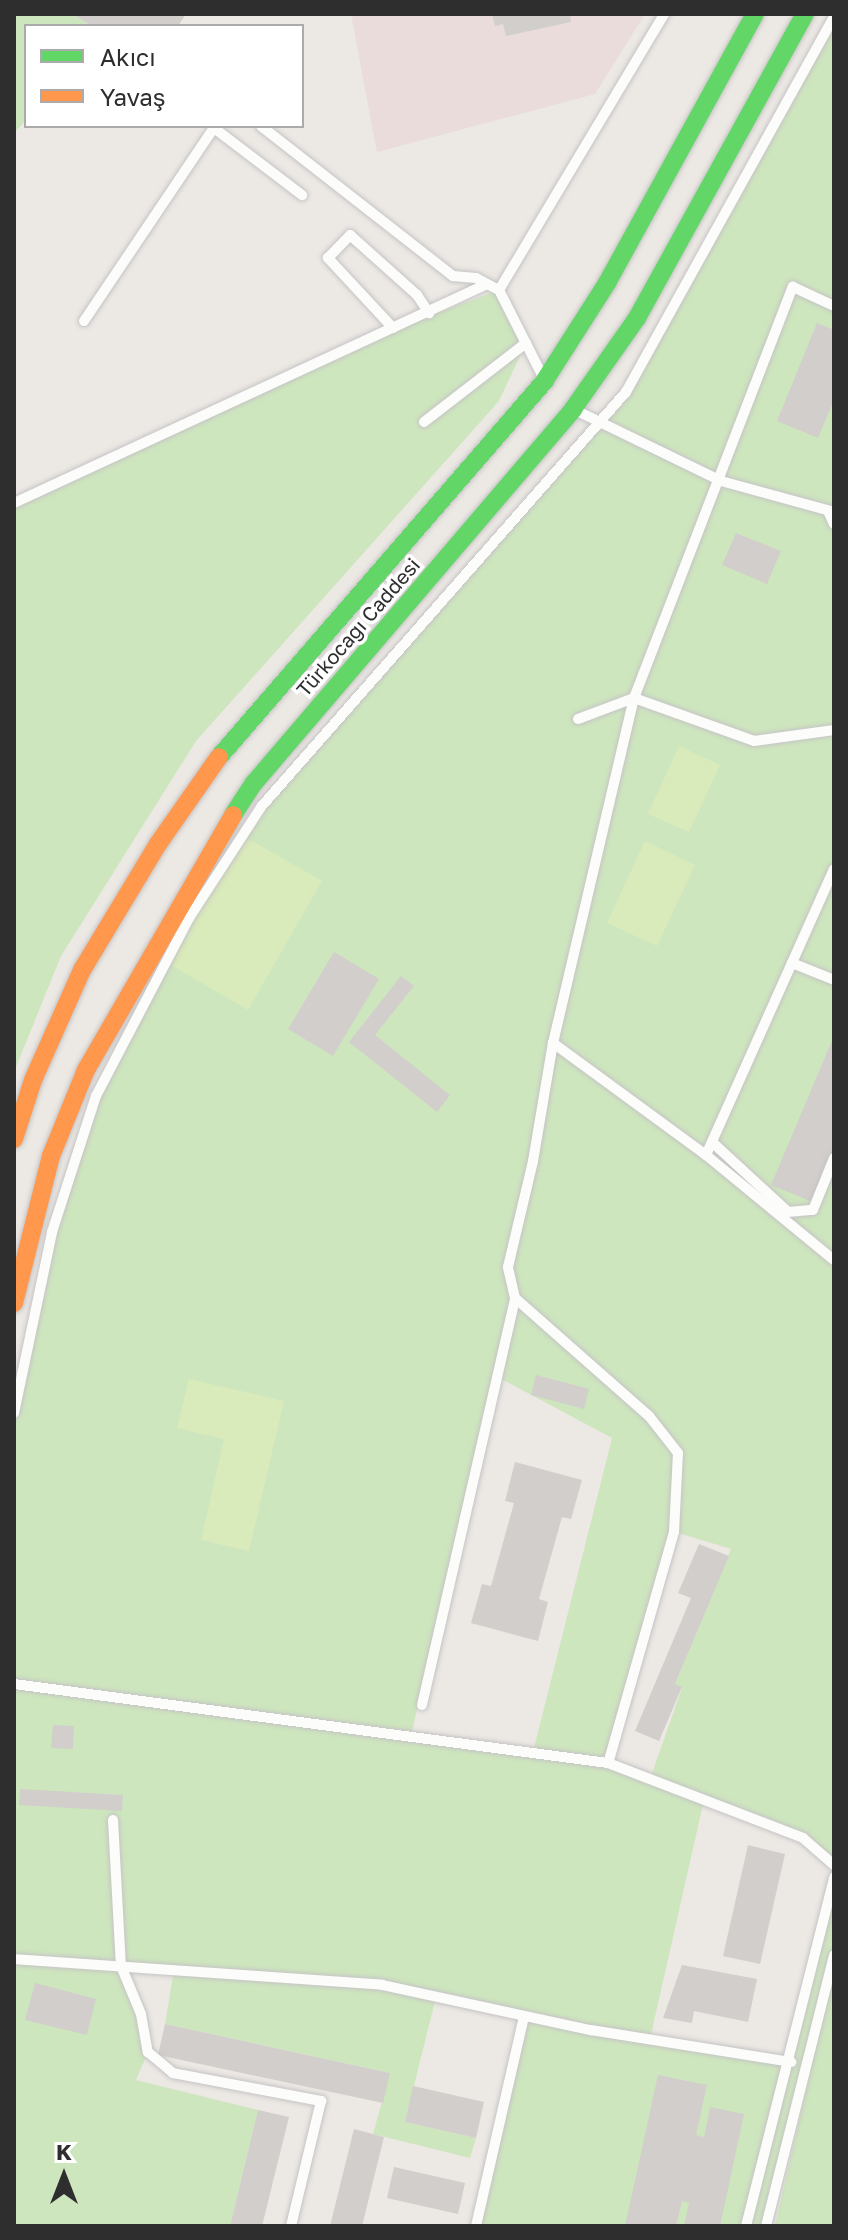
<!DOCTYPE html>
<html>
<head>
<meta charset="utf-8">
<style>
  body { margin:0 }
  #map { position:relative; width:848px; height:2240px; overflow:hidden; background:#ece8e4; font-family:"Golos Text",sans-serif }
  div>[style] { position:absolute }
  .medical>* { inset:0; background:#e9dcdb }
  .green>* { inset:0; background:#cee6be }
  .pitch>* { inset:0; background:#d9eabb }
  .building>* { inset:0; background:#d1cecb }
  .roads { filter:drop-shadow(0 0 2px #c5c4c5) drop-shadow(0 0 2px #c5c4c5) }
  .lane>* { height:10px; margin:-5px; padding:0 5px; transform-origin:5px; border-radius:5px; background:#fcfcfb }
  .fast>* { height:18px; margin:-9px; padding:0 9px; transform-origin:9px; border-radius:9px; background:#63d668 }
  .slow>* { height:18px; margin:-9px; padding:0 9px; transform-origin:9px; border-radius:9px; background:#ff974d }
  span { translate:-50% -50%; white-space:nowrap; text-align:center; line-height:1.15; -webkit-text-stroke:7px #fff; paint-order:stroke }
  .street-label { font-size:20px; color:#2e2e2e }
  .frame { position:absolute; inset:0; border:16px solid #2e2e2e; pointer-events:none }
  .legend { position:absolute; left:24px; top:24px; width:280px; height:104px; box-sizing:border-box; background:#fff; border:2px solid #ababab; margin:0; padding:10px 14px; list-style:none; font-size:24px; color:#2e2e2e }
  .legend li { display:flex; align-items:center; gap:16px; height:40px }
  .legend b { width:40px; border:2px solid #ababab }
  .north { position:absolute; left:24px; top:2136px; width:80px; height:80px; -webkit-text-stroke:6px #fff; paint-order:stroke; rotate:0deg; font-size:22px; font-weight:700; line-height:32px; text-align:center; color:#2e2e2e }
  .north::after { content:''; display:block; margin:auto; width:28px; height:36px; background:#2e2e2e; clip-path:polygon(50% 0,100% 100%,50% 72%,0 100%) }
</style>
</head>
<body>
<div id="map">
  <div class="medical">
    <div style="clip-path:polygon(351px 14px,645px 14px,595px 94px,377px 152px)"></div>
  </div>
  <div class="green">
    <div style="clip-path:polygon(14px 14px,73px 14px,91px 26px,26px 26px,26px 120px,14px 133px)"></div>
    <div style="clip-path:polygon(evenodd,834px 17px,834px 1865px,803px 1838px,704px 1800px,650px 2039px,790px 2061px,834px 1877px,834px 1955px,766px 2226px,474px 2226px,524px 2016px,436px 1997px,405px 2122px,476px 2138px,470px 2158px,373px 2134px,390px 2073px,165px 2024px,174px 1970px,122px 1966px,148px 2052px,136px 2080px,258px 2110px,230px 2226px,14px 2226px,14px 1413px,52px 1232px,96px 1096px,189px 918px,261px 807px,626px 392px,834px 17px,496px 1376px,612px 1438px,533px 1752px,411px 1735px,496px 1376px,834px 17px,675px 1532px,731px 1549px,675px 1684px,682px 1688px,650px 1779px,608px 1762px,675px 1532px)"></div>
    <div style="clip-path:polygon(499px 290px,526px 343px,499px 401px,196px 741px,61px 956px,14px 1072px,14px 503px,362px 341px)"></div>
    <div style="clip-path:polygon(834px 1969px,834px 2226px,775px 2226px)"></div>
  </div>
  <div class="pitch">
    <div style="clip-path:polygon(679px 746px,720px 765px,689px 832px,648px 814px)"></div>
    <div style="clip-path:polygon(247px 838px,322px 881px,248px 1010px,166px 962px)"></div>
    <div style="clip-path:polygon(645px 841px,695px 865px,657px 946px,607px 923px)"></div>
    <div style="clip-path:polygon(189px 1379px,284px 1401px,249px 1551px,201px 1540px,224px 1439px,177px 1428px)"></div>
  </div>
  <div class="building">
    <div style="clip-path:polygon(73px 14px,186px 14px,178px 26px,91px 26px)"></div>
    <div style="clip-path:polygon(492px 14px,570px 14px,571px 22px,506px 36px,503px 24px,495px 26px)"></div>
    <div style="clip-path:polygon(817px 323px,834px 330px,834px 400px,818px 438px,777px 421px)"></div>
    <div style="clip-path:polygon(736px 533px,781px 551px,767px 584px,722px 565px)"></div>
    <div style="clip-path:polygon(334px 952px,379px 979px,333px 1056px,288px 1029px)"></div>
    <div style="clip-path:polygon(401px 976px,414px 986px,375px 1035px,450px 1095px,437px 1112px,349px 1042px)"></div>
    <div style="clip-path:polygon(834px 1036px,834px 1157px,815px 1203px,771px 1185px)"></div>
    <div style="clip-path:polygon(536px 1375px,589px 1389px,584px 1409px,531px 1395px)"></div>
    <div style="clip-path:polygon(515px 1462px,582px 1480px,571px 1519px,562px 1517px,539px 1599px,548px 1602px,538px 1641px,471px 1623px,482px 1584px,491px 1586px,514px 1503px,505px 1501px)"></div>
    <div style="clip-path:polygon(699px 1544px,729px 1556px,675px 1684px,682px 1687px,659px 1741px,635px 1731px,691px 1598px,678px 1593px)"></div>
    <div style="clip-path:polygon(53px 1725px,74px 1726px,73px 1749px,51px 1748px)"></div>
    <div style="clip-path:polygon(20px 1789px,123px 1795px,122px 1811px,19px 1805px)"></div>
    <div style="clip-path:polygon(748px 1845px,785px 1854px,760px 1964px,723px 1956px)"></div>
    <div style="clip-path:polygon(682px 1965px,757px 1979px,748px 2022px,694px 2011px,692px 2023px,663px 2018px)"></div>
    <div style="clip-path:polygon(35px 1983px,96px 1999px,87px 2035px,25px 2020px)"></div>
    <div style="clip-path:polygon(165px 2024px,390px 2073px,383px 2103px,158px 2055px)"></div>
    <div style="clip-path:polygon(658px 2075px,707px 2085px,696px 2135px,704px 2137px,710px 2107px,744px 2114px,720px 2226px,684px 2226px,689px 2203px,682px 2201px,676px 2226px,625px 2226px)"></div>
    <div style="clip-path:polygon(413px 2086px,484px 2102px,476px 2138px,405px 2122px)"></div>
    <div style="clip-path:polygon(258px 2110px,289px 2117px,262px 2226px,230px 2226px)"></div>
    <div style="clip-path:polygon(354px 2129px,384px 2137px,362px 2226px,330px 2226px)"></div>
    <div style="clip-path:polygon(394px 2167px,465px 2183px,458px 2214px,387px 2198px)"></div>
  </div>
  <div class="roads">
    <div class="lane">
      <div style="left:261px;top:126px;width:244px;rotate:38deg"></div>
      <div style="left:453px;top:276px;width:23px;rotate:5deg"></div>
      <div style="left:476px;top:278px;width:26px;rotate:28deg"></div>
      <div style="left:499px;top:290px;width:95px;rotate:63.2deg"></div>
      <div style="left:214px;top:128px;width:111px;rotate:37.3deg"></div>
      <div style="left:499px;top:290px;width:322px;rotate:-59.1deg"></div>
      <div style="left:84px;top:321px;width:235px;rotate:-56.1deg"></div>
      <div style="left:393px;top:328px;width:96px;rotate:-132.9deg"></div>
      <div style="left:328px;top:258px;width:32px;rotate:-46deg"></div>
      <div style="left:350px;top:235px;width:90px;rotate:41.8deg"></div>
      <div style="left:417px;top:295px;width:22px;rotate:56deg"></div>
      <div style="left:575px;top:410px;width:162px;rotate:25.9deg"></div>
      <div style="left:721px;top:481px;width:117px;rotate:15.3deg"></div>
      <div style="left:424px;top:422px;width:129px;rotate:-37.8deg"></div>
      <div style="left:14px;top:503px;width:521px;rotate:-24.84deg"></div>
      <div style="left:829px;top:513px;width:12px;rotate:66deg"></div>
      <div style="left:578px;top:719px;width:60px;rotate:-20.6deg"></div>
      <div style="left:634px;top:698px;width:127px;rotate:19.7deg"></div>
      <div style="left:754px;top:741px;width:81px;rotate:-7.8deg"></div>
      <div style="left:792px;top:963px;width:45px;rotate:22deg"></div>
      <div style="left:553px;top:1043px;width:190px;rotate:36.2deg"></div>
      <div style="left:706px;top:1155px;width:166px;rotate:39.4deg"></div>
      <div style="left:712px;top:1142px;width:103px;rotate:42.6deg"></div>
      <div style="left:788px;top:1212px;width:25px;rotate:-5deg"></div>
      <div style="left:813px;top:1210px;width:56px;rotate:-68deg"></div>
      <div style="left:706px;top:1155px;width:313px;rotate:-65.9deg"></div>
      <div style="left:515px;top:1298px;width:179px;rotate:41.4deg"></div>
      <div style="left:649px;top:1416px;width:47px;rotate:51.9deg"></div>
      <div style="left:678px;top:1453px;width:79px;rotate:92.9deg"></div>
      <div style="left:674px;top:1532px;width:240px;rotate:105.9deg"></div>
      <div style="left:14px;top:1413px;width:185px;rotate:-78.1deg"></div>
      <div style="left:52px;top:1232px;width:143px;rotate:-72.1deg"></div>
      <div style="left:96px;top:1096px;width:201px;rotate:-62.4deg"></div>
      <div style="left:189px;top:918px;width:132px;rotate:-57deg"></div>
      <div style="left:261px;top:807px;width:553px;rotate:-48.67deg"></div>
      <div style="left:626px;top:392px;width:429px;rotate:-61deg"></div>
      <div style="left:14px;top:1684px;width:599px;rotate:7.58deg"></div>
      <div style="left:608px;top:1763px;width:209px;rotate:21deg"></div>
      <div style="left:803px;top:1838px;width:41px;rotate:41.1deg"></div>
      <div style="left:422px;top:1705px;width:417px;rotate:-77.1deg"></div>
      <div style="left:515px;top:1298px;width:32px;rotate:-103deg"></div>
      <div style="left:508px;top:1267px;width:109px;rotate:-76.7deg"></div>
      <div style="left:533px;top:1161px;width:120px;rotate:-80.4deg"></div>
      <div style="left:553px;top:1043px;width:354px;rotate:-76.8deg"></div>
      <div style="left:634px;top:698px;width:441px;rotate:-68.9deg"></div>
      <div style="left:793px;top:287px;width:45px;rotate:24.9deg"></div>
      <div style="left:113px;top:1820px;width:146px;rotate:86.9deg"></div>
      <div style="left:121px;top:1966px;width:52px;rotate:67.4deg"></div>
      <div style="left:141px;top:2014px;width:39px;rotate:80deg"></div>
      <div style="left:148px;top:2052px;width:33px;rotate:40deg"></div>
      <div style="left:173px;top:2073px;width:151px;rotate:10.7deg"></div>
      <div style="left:321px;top:2101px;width:129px;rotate:103.5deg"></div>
      <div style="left:14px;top:1959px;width:369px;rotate:4deg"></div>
      <div style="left:382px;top:1985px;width:214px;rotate:12.2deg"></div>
      <div style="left:591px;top:2030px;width:203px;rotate:9.1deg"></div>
      <div style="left:476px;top:2226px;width:215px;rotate:-77.1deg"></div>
      <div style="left:746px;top:2226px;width:360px;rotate:-75.8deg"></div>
      <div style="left:766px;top:2226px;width:279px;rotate:-75.9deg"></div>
    </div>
    <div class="fast">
      <div style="left:219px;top:757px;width:498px;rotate:-49.1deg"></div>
      <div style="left:545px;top:380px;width:115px;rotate:-57.4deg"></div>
      <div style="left:607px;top:283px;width:307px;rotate:-61.2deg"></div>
      <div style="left:233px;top:815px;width:38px;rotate:-57deg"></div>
      <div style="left:254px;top:783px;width:492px;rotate:-49.5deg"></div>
      <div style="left:573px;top:409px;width:111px;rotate:-54.9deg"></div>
      <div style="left:637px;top:318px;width:347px;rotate:-61.1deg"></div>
    </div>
    <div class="slow">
      <div style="left:14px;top:1139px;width:62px;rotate:-72.1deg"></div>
      <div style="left:33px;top:1080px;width:120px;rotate:-66deg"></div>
      <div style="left:82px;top:970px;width:147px;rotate:-58.9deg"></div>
      <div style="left:158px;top:844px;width:106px;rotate:-55deg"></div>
      <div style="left:14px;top:1303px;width:152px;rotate:-75.9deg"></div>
      <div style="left:51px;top:1156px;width:93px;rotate:-67.9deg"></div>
      <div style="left:86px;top:1070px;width:294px;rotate:-60deg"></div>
    </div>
  </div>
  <div class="street-label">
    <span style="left:358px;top:627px;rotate:-49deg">Türkocağı Caddesi</span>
  </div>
  <div class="frame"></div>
  <ul class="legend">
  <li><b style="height:10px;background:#63d668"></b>Akıcı</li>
  <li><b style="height:10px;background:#ff974d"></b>Yavaş</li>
  </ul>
  <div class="north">K</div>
</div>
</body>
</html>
